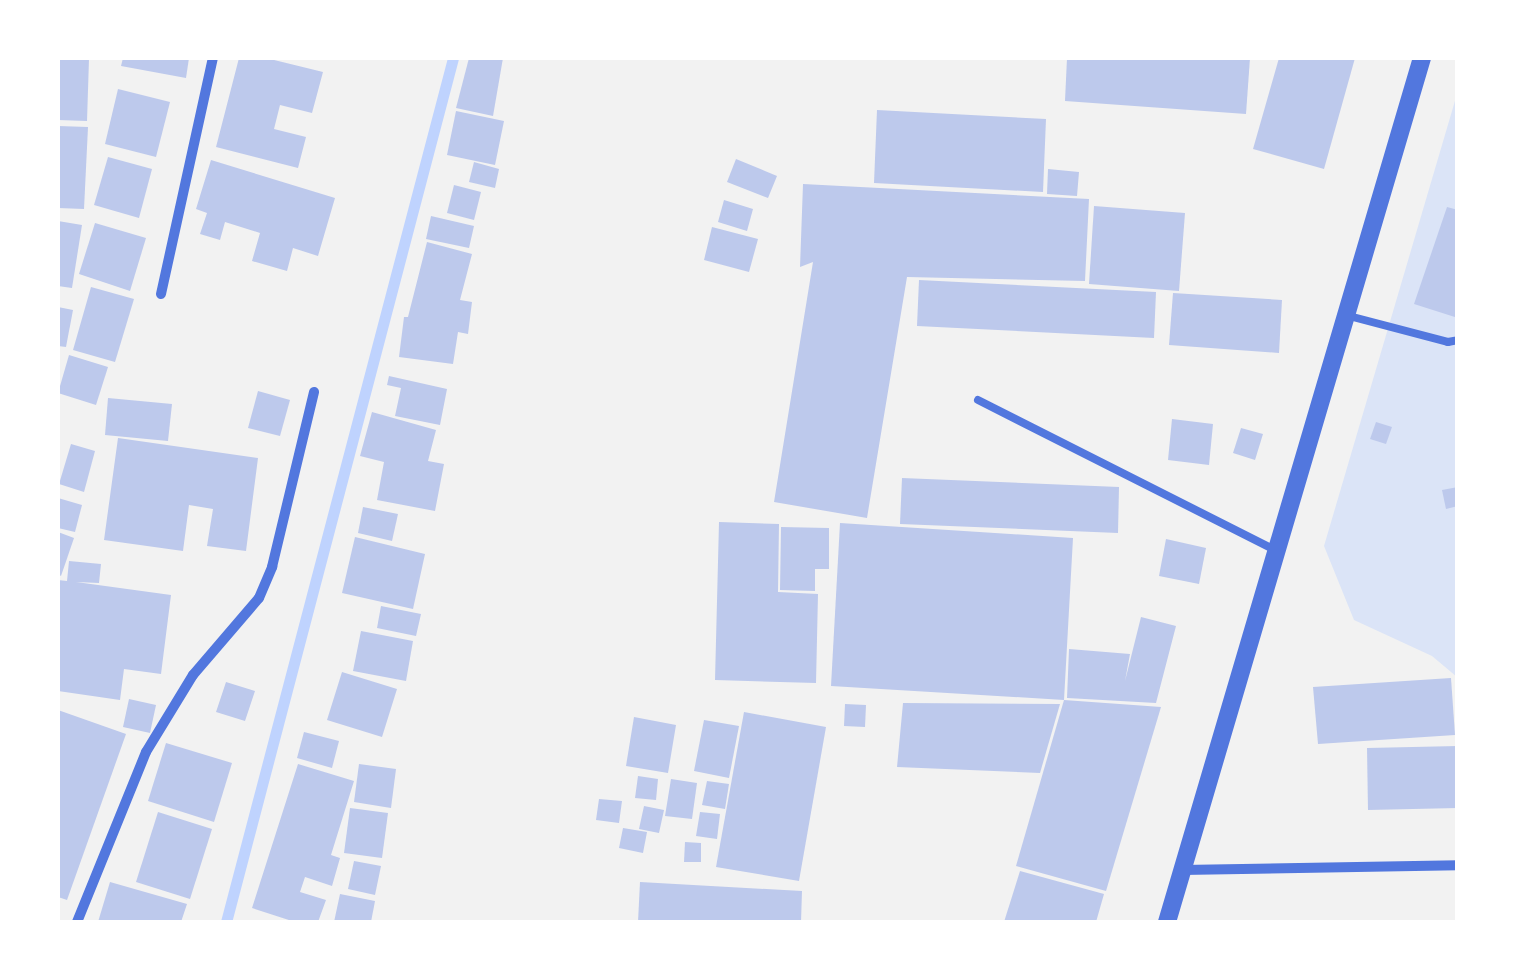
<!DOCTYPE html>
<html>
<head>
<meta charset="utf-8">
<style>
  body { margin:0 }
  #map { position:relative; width:1515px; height:980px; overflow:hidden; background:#f2f2f2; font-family:"Noto Sans",sans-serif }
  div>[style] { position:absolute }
  .green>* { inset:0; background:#dbe4f7 }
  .stream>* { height:11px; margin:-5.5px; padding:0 5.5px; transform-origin:5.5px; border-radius:5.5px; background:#bfd3fe }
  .building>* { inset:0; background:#bdc9ec }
  .service>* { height:8px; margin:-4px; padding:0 4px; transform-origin:4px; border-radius:4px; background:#5277de }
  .minor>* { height:10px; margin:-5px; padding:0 5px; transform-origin:5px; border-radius:5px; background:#5277de }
  .tertiary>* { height:18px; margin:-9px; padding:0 9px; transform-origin:9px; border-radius:9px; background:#5277de }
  span { translate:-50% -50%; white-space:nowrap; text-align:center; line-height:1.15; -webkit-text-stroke:8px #fff; paint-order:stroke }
  .frame { position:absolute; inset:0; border:60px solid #fff; pointer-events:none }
</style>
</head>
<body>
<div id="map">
  <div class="green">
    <div style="clip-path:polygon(1457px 94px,1457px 677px,1432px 656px,1354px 620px,1324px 546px)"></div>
  </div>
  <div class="stream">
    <div style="left:226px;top:922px;width:893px;rotate:-75.28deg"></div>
  </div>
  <div class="building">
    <div style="clip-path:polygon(58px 58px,89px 59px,87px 121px,58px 120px)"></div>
    <div style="clip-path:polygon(123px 58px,189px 58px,186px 78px,121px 66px)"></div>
    <div style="clip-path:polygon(239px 58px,266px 58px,323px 72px,312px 113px,280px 105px,274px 129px,306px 137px,298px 168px,216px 147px)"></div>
    <div style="clip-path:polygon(469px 58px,503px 58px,493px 116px,456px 108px)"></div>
    <div style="clip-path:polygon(1067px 58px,1250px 58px,1246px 114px,1065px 101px)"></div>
    <div style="clip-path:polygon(1279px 58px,1355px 58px,1324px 169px,1253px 149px)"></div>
    <div style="clip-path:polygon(118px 89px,170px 102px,156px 157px,105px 144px)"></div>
    <div style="clip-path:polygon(877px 110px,1046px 119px,1043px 192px,874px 183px)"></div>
    <div style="clip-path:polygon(456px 111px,504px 121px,495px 165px,447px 155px)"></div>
    <div style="clip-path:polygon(58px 126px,88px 127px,84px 209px,58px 208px)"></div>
    <div style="clip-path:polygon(108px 157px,152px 169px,139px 218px,94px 205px)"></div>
    <div style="clip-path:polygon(736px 159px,777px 176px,768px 198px,727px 182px)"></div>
    <div style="clip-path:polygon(211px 160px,335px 198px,318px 256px,293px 248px,287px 271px,252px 261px,260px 233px,225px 222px,220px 240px,200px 234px,207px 213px,196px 209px)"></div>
    <div style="clip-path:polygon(474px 162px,499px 169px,495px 188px,469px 182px)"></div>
    <div style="clip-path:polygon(1048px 169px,1079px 172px,1077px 196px,1047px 194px)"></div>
    <div style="clip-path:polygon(803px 184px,1089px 199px,1085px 281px,907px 277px,867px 518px,774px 502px,813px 262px,800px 267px)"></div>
    <div style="clip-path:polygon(454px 185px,481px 192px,474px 220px,447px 213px)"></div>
    <div style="clip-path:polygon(724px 200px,753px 209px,747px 231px,718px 222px)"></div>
    <div style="clip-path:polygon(1094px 206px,1185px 213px,1179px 291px,1089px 284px)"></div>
    <div style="clip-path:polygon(1447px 207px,1458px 210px,1458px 318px,1414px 304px)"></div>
    <div style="clip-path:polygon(431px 216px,474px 226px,469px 248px,426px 239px)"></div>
    <div style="clip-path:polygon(58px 221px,82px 225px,72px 288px,58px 286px)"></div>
    <div style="clip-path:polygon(95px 223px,146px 238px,130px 291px,79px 274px)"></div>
    <div style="clip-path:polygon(712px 227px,758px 239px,749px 272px,704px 260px)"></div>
    <div style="clip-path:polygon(427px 242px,472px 254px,460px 300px,472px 302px,468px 334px,458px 332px,453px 364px,399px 357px,404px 317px,408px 317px)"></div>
    <div style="clip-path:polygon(919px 280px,1156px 292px,1154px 338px,917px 326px)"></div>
    <div style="clip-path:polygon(91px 287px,134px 299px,115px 362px,73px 350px)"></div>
    <div style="clip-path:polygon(1173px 293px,1282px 300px,1279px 353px,1169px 345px)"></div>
    <div style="clip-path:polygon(58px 307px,73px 310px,66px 347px,58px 346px)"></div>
    <div style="clip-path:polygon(69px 355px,108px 367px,96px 405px,58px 393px)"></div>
    <div style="clip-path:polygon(389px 376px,447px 389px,440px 425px,395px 416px,401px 388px,387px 385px)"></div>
    <div style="clip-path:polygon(258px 391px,290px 400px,280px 436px,248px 428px)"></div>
    <div style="clip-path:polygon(108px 398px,172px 404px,168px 441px,105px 435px)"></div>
    <div style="clip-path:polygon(372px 412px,436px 430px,428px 461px,444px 464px,435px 511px,377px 500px,384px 462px,360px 456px)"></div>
    <div style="clip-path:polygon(1172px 419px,1213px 424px,1209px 465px,1168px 460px)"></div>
    <div style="clip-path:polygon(1376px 422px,1392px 427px,1386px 444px,1370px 439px)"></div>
    <div style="clip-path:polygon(1241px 428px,1263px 434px,1255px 460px,1233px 453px)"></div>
    <div style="clip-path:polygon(118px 438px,258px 458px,246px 551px,207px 546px,213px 509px,189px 505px,183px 551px,104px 540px)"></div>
    <div style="clip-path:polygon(71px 444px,95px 451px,84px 492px,59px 484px)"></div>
    <div style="clip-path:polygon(902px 478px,1119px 487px,1118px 533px,900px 524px)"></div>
    <div style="clip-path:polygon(1458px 487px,1458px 506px,1446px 509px,1442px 490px)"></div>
    <div style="clip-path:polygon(58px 498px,82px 505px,75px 532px,58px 528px)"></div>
    <div style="clip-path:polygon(363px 507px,398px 514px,392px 541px,358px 533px)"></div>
    <div style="clip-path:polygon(719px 522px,779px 524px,778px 592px,818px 594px,816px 683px,715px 680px)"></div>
    <div style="clip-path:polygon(840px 523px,1073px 538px,1064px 700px,831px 686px)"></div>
    <div style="clip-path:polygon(781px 527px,829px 528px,829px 569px,815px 569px,815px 591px,780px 590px)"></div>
    <div style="clip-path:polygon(58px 532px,74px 538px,61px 576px,58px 574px)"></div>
    <div style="clip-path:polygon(355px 537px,425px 554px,413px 609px,342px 593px)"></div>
    <div style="clip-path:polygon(1166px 539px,1206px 548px,1199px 584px,1159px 576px)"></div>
    <div style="clip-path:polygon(69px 561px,101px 564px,99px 583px,76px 582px,171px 595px,161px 674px,124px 669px,120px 700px,58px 691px,58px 580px,67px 581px)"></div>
    <div style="clip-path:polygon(381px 606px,421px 614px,416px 636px,377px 628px)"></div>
    <div style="clip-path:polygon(1141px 617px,1176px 626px,1156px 703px,1067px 698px,1069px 649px,1130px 654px,1125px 681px)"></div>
    <div style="clip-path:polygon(361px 631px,413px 641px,406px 681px,353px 671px)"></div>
    <div style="clip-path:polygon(342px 672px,397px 689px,382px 737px,327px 720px)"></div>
    <div style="clip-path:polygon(1451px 678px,1455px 735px,1318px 744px,1313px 687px)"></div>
    <div style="clip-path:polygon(226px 682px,255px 691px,245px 721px,216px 712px)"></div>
    <div style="clip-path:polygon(129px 699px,156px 705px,150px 733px,123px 727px)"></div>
    <div style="clip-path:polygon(1064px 700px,1161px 707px,1106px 891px,1016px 866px)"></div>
    <div style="clip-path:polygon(903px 703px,1060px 704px,1040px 773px,897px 767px)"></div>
    <div style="clip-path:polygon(845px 704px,866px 705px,865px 727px,844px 726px)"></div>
    <div style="clip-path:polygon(58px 710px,126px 734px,67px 900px,58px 897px)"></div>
    <div style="clip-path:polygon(744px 712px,826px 727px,799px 881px,716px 867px)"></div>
    <div style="clip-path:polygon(634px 717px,676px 725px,668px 773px,626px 766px)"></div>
    <div style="clip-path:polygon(704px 720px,739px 726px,729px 778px,694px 771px)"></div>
    <div style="clip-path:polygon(304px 732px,339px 741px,332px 768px,297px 758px)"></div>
    <div style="clip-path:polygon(166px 743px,232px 763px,214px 822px,148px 801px)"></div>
    <div style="clip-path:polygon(1458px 746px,1458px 808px,1368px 810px,1367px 748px)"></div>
    <div style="clip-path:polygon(298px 764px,354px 781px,331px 855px,340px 858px,332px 886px,305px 877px,300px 892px,326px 900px,318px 922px,295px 922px,252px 908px)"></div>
    <div style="clip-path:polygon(359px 764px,396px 769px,391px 808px,354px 802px)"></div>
    <div style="clip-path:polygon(638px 776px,658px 779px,656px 800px,635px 798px)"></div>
    <div style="clip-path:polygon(671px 779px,697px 783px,692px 819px,665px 816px)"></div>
    <div style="clip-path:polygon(707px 781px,729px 784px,725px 809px,702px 805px)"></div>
    <div style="clip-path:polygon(599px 799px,622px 801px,619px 823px,596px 820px)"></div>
    <div style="clip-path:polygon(644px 806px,664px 810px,659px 833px,639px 829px)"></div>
    <div style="clip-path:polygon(350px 808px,388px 813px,382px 858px,344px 853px)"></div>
    <div style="clip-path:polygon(158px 812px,212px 829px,190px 899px,136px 882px)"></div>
    <div style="clip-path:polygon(700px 812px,720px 814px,717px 839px,696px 836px)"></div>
    <div style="clip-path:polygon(623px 828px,647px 832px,643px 853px,619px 848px)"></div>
    <div style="clip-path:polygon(685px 842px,701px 843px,701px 862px,684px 862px)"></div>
    <div style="clip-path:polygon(354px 861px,381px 866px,375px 895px,348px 889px)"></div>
    <div style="clip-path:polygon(1020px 871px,1104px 894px,1096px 922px,1004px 922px)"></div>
    <div style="clip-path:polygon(110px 882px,187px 904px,181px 922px,98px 922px)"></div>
    <div style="clip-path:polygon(640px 882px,802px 891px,801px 922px,638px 922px)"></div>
    <div style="clip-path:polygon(340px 894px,375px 901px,371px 922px,334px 922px)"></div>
  </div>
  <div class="service">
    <div style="left:1349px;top:316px;width:102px;rotate:14.7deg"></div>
    <div style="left:1448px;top:342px;width:10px;rotate:-11deg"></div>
    <div style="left:978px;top:400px;width:333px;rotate:26.8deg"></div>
  </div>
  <div class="minor">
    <div style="left:161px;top:294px;width:242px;rotate:-77.6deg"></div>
    <div style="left:1182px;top:870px;width:276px;rotate:-1deg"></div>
    <div style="left:77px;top:922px;width:183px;rotate:-67.9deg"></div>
    <div style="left:146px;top:752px;width:90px;rotate:-58.6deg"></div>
    <div style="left:193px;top:675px;width:101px;rotate:-49.4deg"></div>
    <div style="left:259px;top:598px;width:34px;rotate:-67deg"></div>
    <div style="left:272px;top:567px;width:180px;rotate:-76.5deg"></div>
  </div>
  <div class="tertiary">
    <div style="left:1167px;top:922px;width:901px;rotate:-73.56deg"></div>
  </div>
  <div class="frame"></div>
</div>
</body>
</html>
